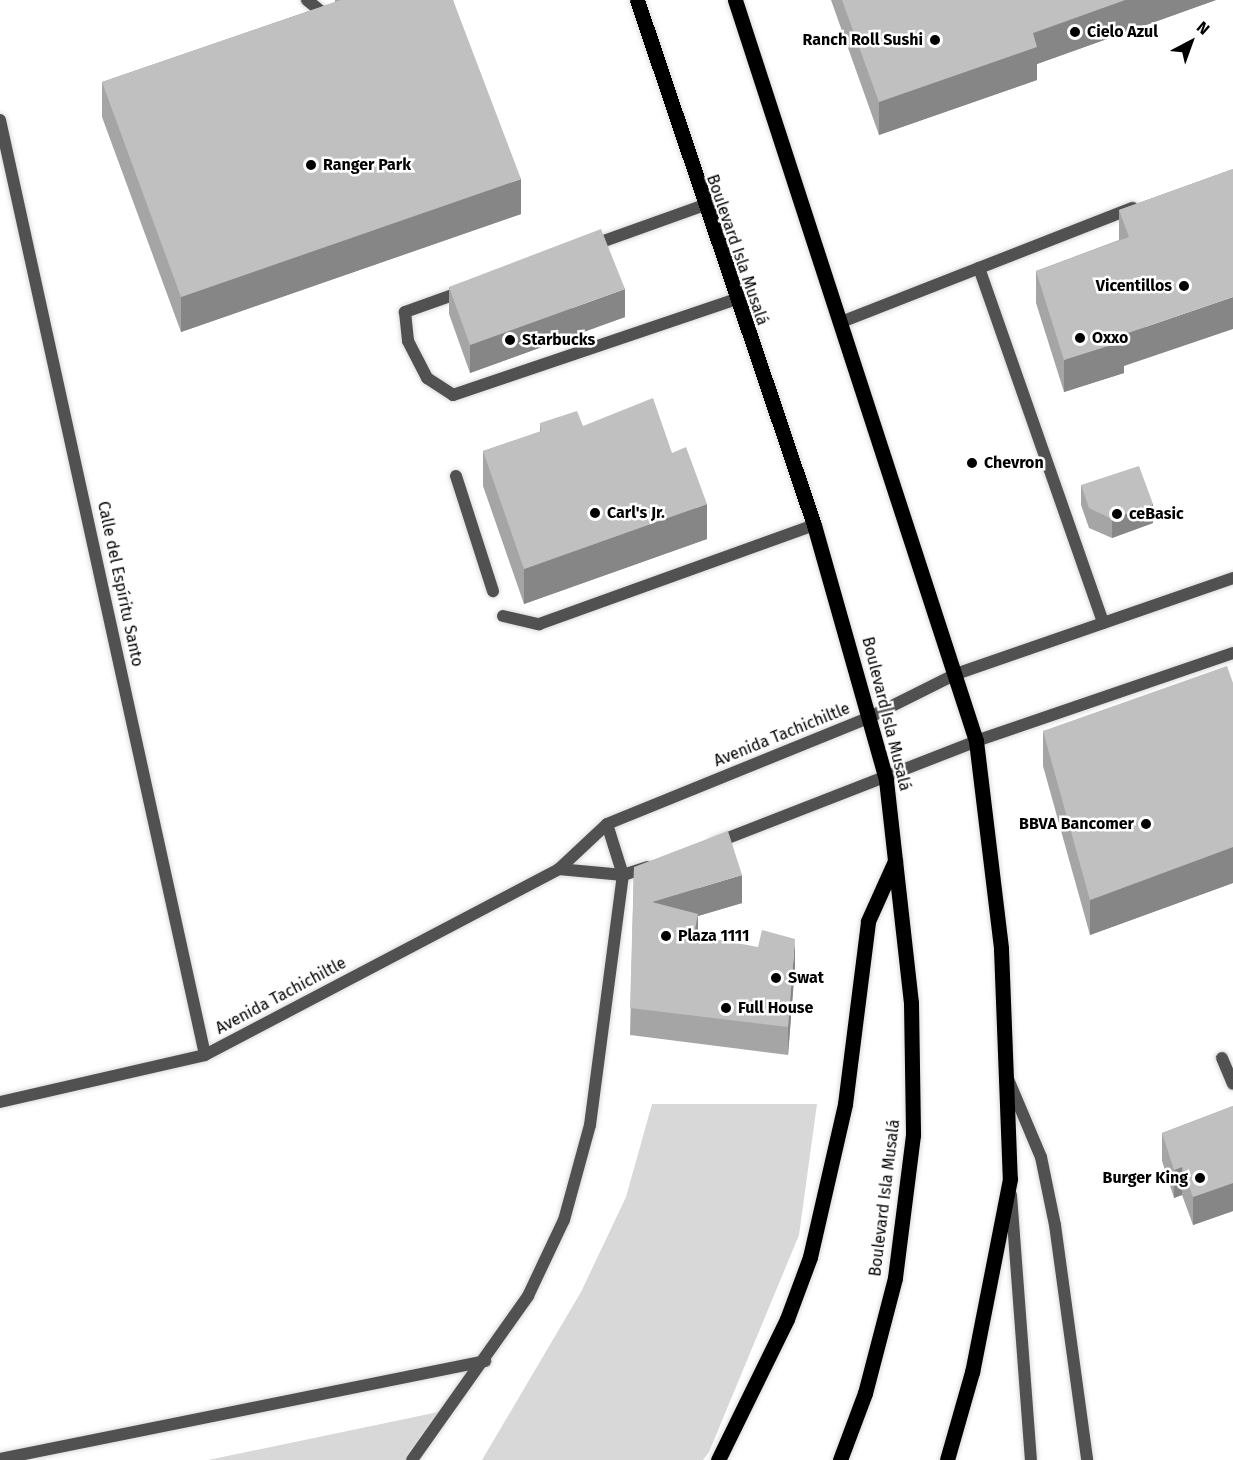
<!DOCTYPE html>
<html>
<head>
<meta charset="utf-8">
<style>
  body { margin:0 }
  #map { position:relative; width:1233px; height:1460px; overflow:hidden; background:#fff; font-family:"Fira Sans",sans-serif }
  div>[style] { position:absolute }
  .green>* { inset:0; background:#d8d8d8 }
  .roads { filter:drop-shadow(0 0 2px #dbdbdb) drop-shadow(0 0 2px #dbdbdb) }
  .service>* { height:12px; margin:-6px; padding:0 6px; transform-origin:6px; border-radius:6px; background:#515151 }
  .minor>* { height:12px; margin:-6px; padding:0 6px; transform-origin:6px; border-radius:6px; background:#515151 }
  .tertiary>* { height:12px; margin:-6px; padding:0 6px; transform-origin:6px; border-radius:6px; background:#515151 }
  .primary>* { height:15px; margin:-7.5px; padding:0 7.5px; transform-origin:7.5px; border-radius:7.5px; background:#000 }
  .wall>* { inset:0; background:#a5a5a5 }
  .shaded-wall>* { inset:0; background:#868686 }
  .building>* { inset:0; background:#c0c0c0 }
  .dots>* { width:16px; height:16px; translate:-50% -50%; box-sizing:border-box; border:3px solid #fff; border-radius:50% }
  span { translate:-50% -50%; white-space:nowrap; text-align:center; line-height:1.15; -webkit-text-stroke:5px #fff; paint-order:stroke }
  .poi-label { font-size:16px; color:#000; font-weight:700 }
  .left { translate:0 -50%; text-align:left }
  .right { translate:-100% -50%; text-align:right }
  .street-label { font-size:16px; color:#000 }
  .north { position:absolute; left:1161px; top:12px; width:60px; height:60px; -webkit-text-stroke:4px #fff; paint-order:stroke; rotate:41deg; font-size:16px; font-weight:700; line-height:24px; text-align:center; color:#000 }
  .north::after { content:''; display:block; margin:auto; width:21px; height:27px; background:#000; clip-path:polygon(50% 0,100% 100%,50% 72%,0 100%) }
</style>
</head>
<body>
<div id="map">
  <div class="green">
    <div style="clip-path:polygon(652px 1104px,817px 1104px,799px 1235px,709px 1452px,703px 1460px,482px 1460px,581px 1292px,626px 1197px)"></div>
    <div style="clip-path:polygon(448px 1410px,410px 1460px,208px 1460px)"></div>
  </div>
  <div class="roads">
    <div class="service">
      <div style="left:307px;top:0;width:28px;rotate:39deg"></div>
      <div style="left:590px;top:246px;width:119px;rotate:-19.7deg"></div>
      <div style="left:979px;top:268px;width:376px;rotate:70.7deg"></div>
      <div style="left:464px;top:291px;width:63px;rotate:160.4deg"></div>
      <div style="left:405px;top:312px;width:29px;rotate:84deg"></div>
      <div style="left:408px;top:341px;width:42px;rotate:62.8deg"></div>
      <div style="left:427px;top:378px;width:31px;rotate:33deg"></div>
      <div style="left:453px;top:395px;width:297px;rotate:-18.7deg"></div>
      <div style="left:456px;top:476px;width:121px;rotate:72.2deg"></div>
      <div style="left:503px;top:616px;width:37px;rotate:13deg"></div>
      <div style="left:539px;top:624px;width:292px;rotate:-19.8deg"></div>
      <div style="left:1222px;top:1058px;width:28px;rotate:67deg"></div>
      <div style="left:1008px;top:1079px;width:85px;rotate:67.1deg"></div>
      <div style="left:1041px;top:1157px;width:69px;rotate:78.4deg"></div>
      <div style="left:1055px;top:1225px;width:237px;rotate:82.2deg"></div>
    </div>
    <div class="minor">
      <div style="left:0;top:120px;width:957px;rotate:77.63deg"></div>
      <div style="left:844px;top:321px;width:310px;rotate:-21.4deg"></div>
      <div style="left:559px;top:869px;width:64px;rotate:5.4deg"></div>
      <div style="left:0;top:1459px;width:495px;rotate:-11.4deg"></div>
      <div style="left:412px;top:1460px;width:201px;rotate:-54.7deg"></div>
      <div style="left:528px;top:1296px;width:84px;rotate:-64.7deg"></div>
      <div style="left:564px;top:1220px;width:98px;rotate:-74.7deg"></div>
      <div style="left:590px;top:1125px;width:252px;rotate:-82.5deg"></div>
      <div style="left:623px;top:875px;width:53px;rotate:-107.4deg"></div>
      <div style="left:607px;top:824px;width:66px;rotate:136.8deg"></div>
    </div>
    <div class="tertiary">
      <div style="left:607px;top:824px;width:284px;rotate:-22.1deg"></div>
      <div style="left:870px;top:717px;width:96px;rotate:-26.6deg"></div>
      <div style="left:956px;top:674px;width:293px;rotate:-19.1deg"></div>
      <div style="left:715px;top:843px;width:280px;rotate:-21.3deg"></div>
      <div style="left:976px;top:741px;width:272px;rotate:-18.9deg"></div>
      <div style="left:623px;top:875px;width:26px;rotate:-18deg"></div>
      <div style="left:0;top:1102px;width:210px;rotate:-12.9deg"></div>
      <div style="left:205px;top:1055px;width:400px;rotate:-27.7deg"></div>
      <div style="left:1011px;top:1195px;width:266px;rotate:85.7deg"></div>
    </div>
    <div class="primary">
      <div style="left:637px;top:0;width:554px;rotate:71.37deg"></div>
      <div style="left:814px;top:525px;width:265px;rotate:74.2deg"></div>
      <div style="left:886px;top:780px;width:224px;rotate:83.6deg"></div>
      <div style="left:911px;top:1003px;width:132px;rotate:89.1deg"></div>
      <div style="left:913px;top:1135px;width:144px;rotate:97.2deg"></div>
      <div style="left:895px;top:1278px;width:119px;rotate:104.6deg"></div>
      <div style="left:865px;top:1393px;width:72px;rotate:110.5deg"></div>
      <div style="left:735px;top:0;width:779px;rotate:71.98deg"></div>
      <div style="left:976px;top:741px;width:209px;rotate:83.1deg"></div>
      <div style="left:1001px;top:949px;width:230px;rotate:87.8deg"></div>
      <div style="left:1010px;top:1179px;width:197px;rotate:101.1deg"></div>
      <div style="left:972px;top:1372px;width:91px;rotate:105.9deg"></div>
      <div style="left:718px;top:1460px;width:157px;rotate:-63.9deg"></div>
      <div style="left:787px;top:1319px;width:66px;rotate:-69.6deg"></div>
      <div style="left:810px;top:1257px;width:157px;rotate:-77.1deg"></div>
      <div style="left:845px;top:1104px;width:184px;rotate:-82.8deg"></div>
      <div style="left:868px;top:921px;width:66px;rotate:-65.8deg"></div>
    </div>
  </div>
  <div class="wall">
    <div style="clip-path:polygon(335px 0,453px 0,521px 214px,181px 332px,102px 117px,102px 82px,335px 2px)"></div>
    <div style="clip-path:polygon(831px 0,1216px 0,1037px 64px,1037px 80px,879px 135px)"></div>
    <div style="clip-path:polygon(1233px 169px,1124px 366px,1124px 373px,1064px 392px,1036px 303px,1036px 271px,1119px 240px,1119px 210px)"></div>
    <div style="clip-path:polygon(449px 287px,625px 317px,470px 373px,449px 314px)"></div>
    <div style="clip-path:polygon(540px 423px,583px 426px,672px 453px,707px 539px,524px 604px,483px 486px,483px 451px,540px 432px)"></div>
    <div style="clip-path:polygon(1081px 485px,1153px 523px,1112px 538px,1089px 528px,1081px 505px)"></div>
    <div style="clip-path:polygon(1233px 683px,1233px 883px,1090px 935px,1043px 766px,1043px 731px)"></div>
    <div style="clip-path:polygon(634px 867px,742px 903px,698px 916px,698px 936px,795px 966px,788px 1055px,630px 1035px)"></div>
    <div style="clip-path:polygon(1233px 1106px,1233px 1211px,1193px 1225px,1182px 1195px,1174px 1198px,1162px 1161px,1162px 1133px)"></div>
  </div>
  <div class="shaded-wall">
    <div style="clip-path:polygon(1125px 0,1216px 0,1037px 64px,1037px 80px,879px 135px,879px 102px,1033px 33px)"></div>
    <div style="clip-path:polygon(521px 179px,521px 214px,181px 332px,181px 297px)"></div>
    <div style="clip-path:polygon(625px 289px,625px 317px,470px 373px,470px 345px)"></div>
    <div style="clip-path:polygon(1233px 297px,1233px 329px,1124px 366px,1124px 373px,1064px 392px,1064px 360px,1122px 335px)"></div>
    <div style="clip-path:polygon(707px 504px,707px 539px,524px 604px,524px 569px)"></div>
    <div style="clip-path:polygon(1153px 504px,1153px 523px,1112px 538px,1112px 519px)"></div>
    <div style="clip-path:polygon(1233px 847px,1233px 883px,1090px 935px,1090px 900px)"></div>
    <div style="clip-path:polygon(742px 875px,742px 903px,698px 916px,698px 942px,652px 902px)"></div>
    <div style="clip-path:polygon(795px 939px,795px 966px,788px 1055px,788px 1027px)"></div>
    <div style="clip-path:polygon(1182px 1167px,1182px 1195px,1174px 1198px,1174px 1170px)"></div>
    <div style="clip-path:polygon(1233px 1183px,1233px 1211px,1193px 1225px,1193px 1197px)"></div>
  </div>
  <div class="building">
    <div style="clip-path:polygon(341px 0,453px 0,521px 179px,181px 297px,102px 82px)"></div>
    <div style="clip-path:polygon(842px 0,1125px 0,1033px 33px,1037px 47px,879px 102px)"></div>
    <div style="clip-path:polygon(1233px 169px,1233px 297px,1122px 335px,1124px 341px,1064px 360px,1036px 271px,1129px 237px,1119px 210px)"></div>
    <div style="clip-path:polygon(601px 229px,625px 289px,470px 345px,449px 287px)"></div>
    <div style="clip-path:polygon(653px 398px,672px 453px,686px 447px,707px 504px,524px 569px,483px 451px,541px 431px,540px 423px,577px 411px,583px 426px)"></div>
    <div style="clip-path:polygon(1139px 466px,1153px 504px,1112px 519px,1089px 508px,1081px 485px)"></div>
    <div style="clip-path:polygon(1227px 666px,1233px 683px,1233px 847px,1090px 900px,1043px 731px)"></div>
    <div style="clip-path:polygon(728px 831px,742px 875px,652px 902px,698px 914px,694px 935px,758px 947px,762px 930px,795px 939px,788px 1027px,630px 1008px,634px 867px)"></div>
    <div style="clip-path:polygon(1233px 1106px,1233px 1183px,1193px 1197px,1182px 1167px,1174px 1170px,1162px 1133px)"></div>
  </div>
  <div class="dots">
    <div style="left:1075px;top:32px;background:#000"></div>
    <div style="left:935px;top:40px;background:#000"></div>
    <div style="left:311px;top:165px;background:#000"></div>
    <div style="left:1184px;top:286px;background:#000"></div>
    <div style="left:1080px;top:338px;background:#000"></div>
    <div style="left:510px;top:340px;background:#000"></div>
    <div style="left:972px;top:463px;background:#000"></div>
    <div style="left:595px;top:513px;background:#000"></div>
    <div style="left:1117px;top:514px;background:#000"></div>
    <div style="left:1146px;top:824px;background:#000"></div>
    <div style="left:666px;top:936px;background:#000"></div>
    <div style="left:776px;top:978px;background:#000"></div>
    <div style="left:726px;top:1008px;background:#000"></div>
    <div style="left:1200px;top:1178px;background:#000"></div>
  </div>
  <div class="poi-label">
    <span class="left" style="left:1087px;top:32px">Cielo Azul</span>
    <span class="right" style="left:923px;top:40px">Ranch Roll Sushi</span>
    <span class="left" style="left:323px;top:165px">Ranger Park</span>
    <span class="right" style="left:1172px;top:286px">Vicentillos</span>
    <span class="left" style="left:1092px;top:338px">Oxxo</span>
    <span class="left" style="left:522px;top:340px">Starbucks</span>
    <span class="left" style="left:984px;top:463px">Chevron</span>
    <span class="left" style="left:607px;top:513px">Carl's Jr.</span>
    <span class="left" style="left:1129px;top:514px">ceBasic</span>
    <span class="right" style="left:1134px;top:824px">BBVA Bancomer</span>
    <span class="left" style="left:678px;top:936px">Plaza 1111</span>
    <span class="left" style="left:788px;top:978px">Swat</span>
    <span class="left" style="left:738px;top:1008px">Full House</span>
    <span class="right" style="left:1188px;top:1178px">Burger King</span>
  </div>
  <div class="street-label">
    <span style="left:737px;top:250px;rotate:71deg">Boulevard Isla Musalá</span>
    <span style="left:120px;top:584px;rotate:78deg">Calle del Espíritu Santo</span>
    <span style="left:886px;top:714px;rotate:76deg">Boulevard Isla Musalá</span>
    <span style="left:782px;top:735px;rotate:-22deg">Avenida Tachichiltle</span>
    <span style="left:281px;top:996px;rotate:-28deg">Avenida Tachichiltle</span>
    <span style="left:885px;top:1198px;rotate:-83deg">Boulevard Isla Musalá</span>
  </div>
  <div class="north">N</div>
</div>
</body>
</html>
